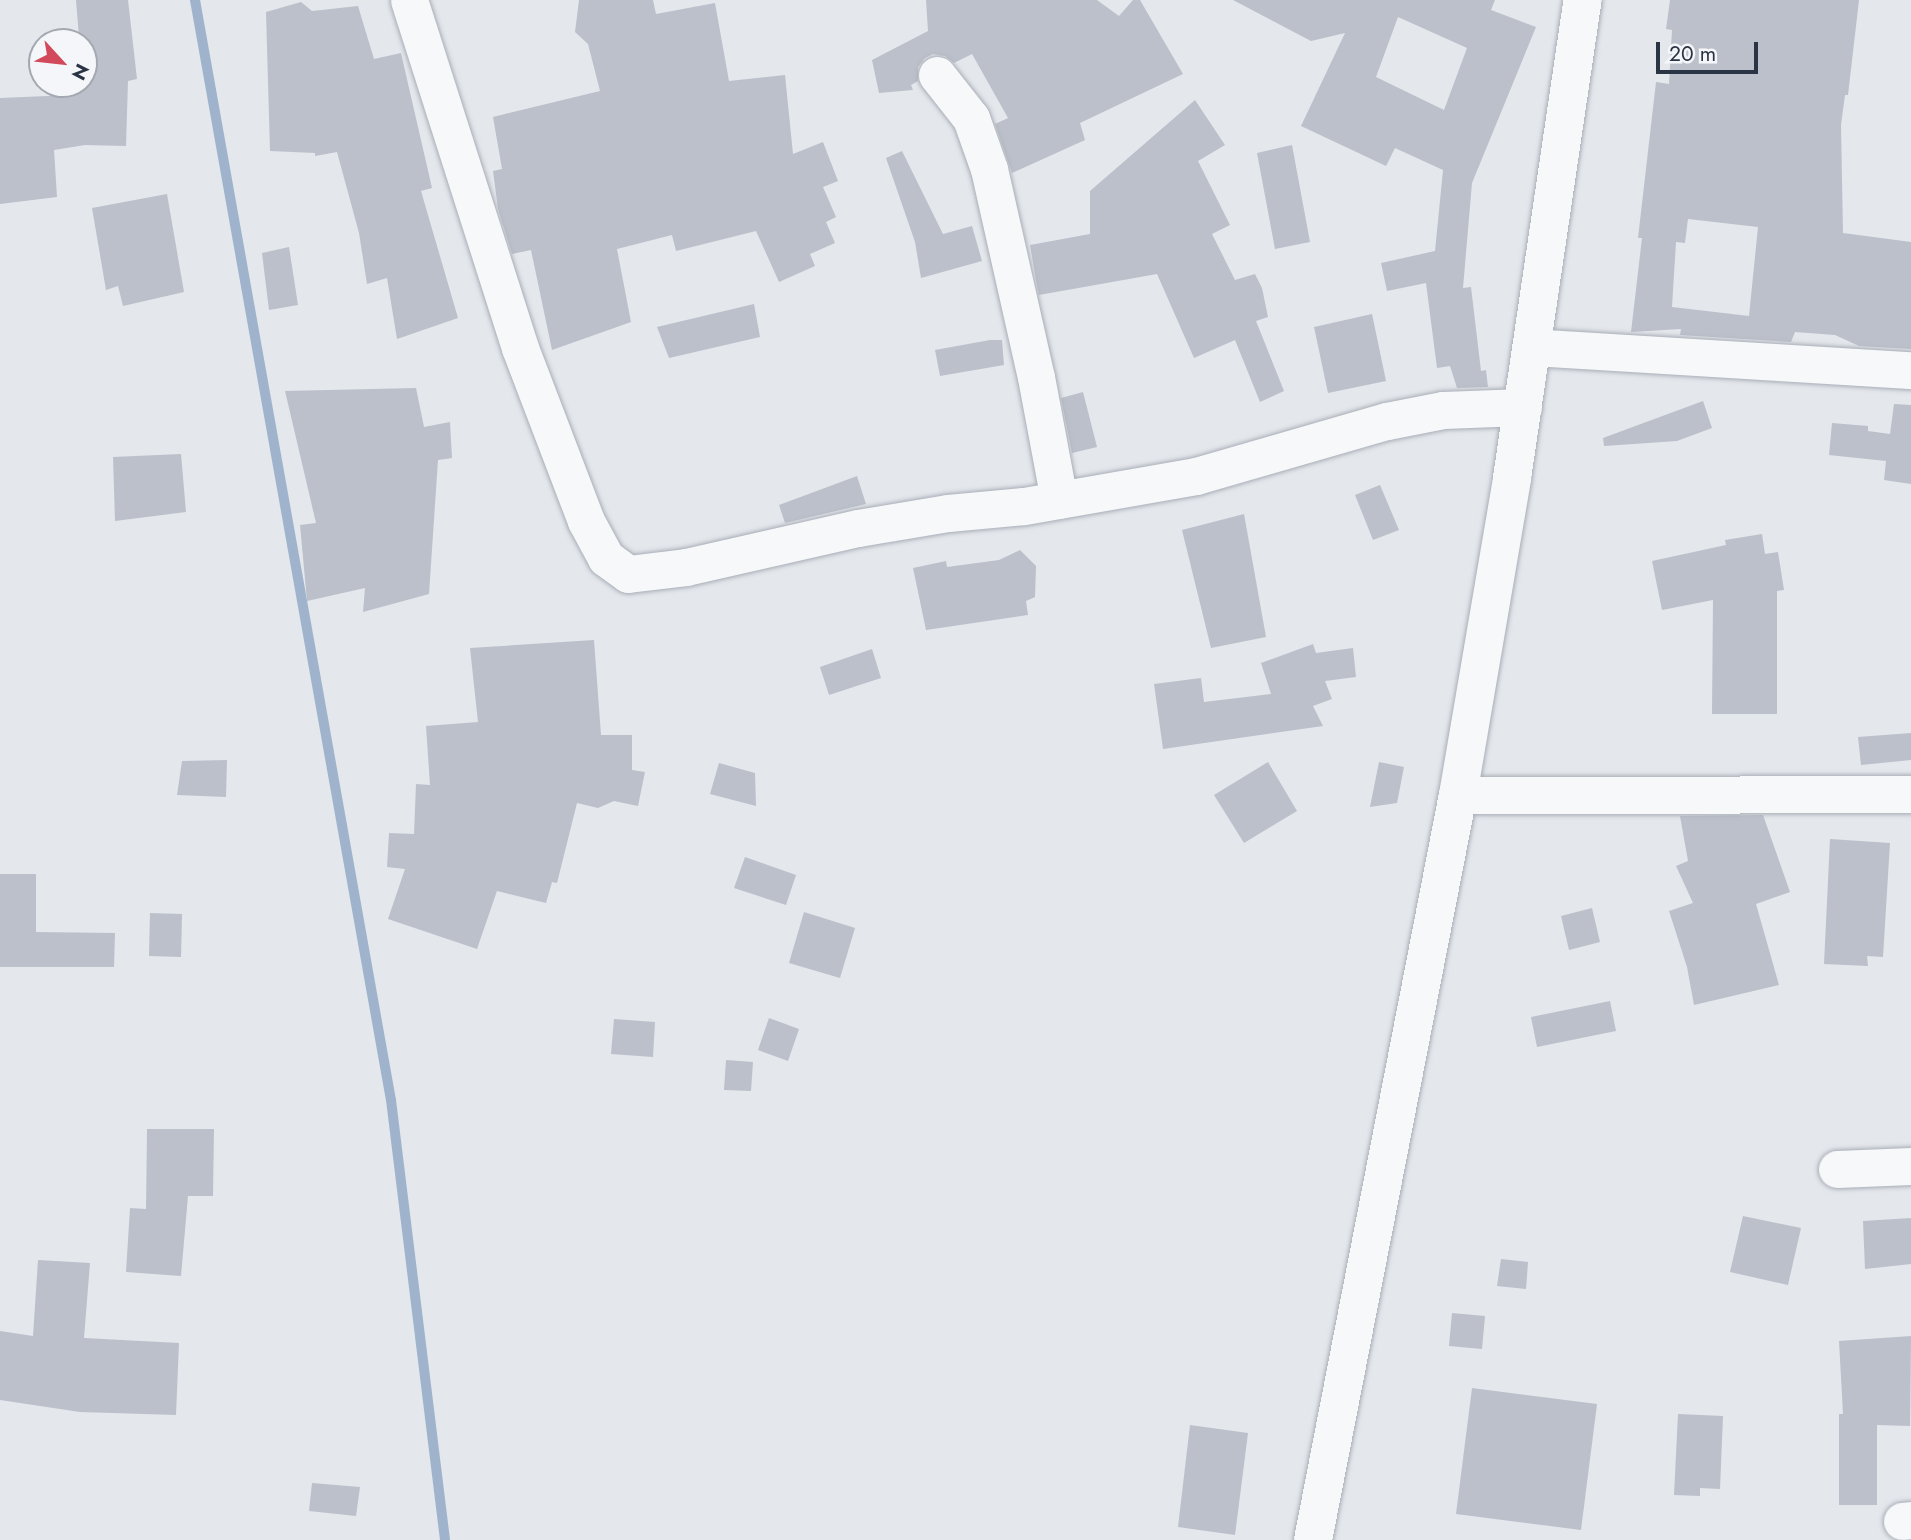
<!DOCTYPE html>
<html>
<head>
<meta charset="utf-8">
<style>
  body { margin:0 }
  #map { position:relative; width:1911px; height:1540px; overflow:hidden; background:#e4e7ec; font-family:Jost,sans-serif }
  div>[style] { position:absolute }
  .stream>* { height:10px; margin:-5px; padding:0 5px; transform-origin:5px; border-radius:5px; background:#9fb4cc }
  .building>* { inset:0; background:#bbc0ca }
  .roads { filter:drop-shadow(0 0 2px #a9aeb7) drop-shadow(0 0 2px #a9aeb7) }
  .minor>* { height:37px; margin:-18.5px; padding:0 18.5px; transform-origin:18.5px; border-radius:18.5px; background:#f7f8fa }
  .tertiary>* { height:38px; margin:-19px; padding:0 19px; transform-origin:19px; border-radius:19px; background:#f7f8fa }
  span { translate:-50% -50%; white-space:nowrap; text-align:center; line-height:1.15; -webkit-text-stroke:5px #f4f6f9; paint-order:stroke }
  .north { position:absolute; left:28px; top:28px; width:70px; height:70px; box-sizing:border-box; background:#f4f6f9; border:2px solid #a4a8b1; border-radius:50%; rotate:117deg; font-size:19px; font-weight:700; line-height:28px; text-align:center; color:#2b3445 }
  .north::after { content:''; display:block; margin:auto; width:24px; height:32px; background:#d1495b; clip-path:polygon(50% 0,100% 100%,50% 72%,0 100%) }
  .scale { position:absolute; left:1656px; top:42px; width:102px; height:32px; box-sizing:border-box; border:4px solid #2b3445; border-top:0; padding-left:9px; font-size:21px; line-height:24px; white-space:nowrap; color:#2b3445; -webkit-text-stroke:5px #f4f6f9; paint-order:stroke }
</style>
</head>
<body>
<div id="map">
  <div class="stream">
    <div style="left:195px;top:0;width:1117px;rotate:79.9deg"></div>
    <div style="left:391px;top:1100px;width:443px;rotate:83deg"></div>
  </div>
  <div class="building">
    <div style="clip-path:polygon(76px 0,128px 0,137px 79px,128px 81px,126px 146px,85px 145px,54px 150px,57px 197px,0 204px,0 98px,71px 95px,70px 84px,84px 84px,84px 42px,63px 42px,63px 39px,79px 37px)"></div>
    <div style="clip-path:polygon(579px 0,653px 0,656px 14px,715px 3px,729px 81px,785px 75px,793px 154px,823px 142px,838px 181px,823px 187px,836px 217px,826px 222px,835px 243px,810px 254px,815px 266px,779px 282px,756px 231px,676px 251px,672px 235px,617px 249px,631px 322px,552px 350px,531px 250px,512px 254px,498px 209px,493px 171px,502px 169px,493px 117px,600px 91px,588px 44px,575px 32px)"></div>
    <div style="clip-path:polygon(926px 0,1097px 0,1119px 16px,1133px 0,1140px 0,1183px 74px,1080px 123px,1085px 140px,1012px 173px,995px 124px,1008px 118px,972px 54px,954px 63px,945px 56px,933px 54px,925px 58px,918px 67px,918px 81px,911px 85px,913px 90px,879px 93px,872px 60px,928px 31px)"></div>
    <div style="clip-path:polygon(evenodd,1233px 0,1495px 0,1491px 10px,1536px 27px,1472px 183px,1463px 288px,1471px 287px,1481px 371px,1486px 370px,1488px 387px,1457px 388px,1450px 366px,1437px 368px,1426px 283px,1387px 291px,1381px 263px,1435px 251px,1443px 170px,1395px 148px,1386px 166px,1301px 126px,1345px 33px,1311px 41px,1233px 0,1398px 17px,1467px 48px,1444px 110px,1376px 77px,1398px 17px)"></div>
    <div style="clip-path:polygon(evenodd,1670px 0,1859px 0,1848px 95px,1845px 95px,1841px 125px,1843px 233px,1911px 242px,1911px 349px,1859px 346px,1835px 335px,1795px 332px,1791px 342px,1680px 335px,1681px 329px,1631px 332px,1642px 238px,1638px 238px,1656px 82px,1669px 84px,1672px 30px,1666px 29px,1670px 0,1688px 219px,1758px 227px,1749px 316px,1672px 307px,1676px 242px,1685px 243px,1688px 219px)"></div>
    <div style="clip-path:polygon(301px 2px,312px 11px,358px 6px,374px 59px,401px 53px,432px 188px,421px 191px,458px 318px,397px 339px,387px 278px,367px 284px,359px 233px,337px 152px,315px 156px,315px 153px,270px 151px,266px 12px)"></div>
    <div style="clip-path:polygon(1195px 100px,1225px 145px,1198px 161px,1230px 225px,1212px 234px,1235px 280px,1255px 274px,1262px 288px,1268px 317px,1256px 321px,1284px 391px,1260px 402px,1235px 340px,1194px 358px,1157px 274px,1039px 295px,1037px 286px,1030px 245px,1090px 234px,1090px 191px)"></div>
    <div style="clip-path:polygon(1292px 145px,1310px 242px,1275px 249px,1257px 153px)"></div>
    <div style="clip-path:polygon(902px 151px,943px 234px,972px 226px,982px 261px,921px 278px,915px 242px,886px 158px)"></div>
    <div style="clip-path:polygon(167px 194px,184px 292px,123px 306px,118px 286px,106px 290px,92px 208px)"></div>
    <div style="clip-path:polygon(289px 247px,298px 305px,269px 310px,262px 253px)"></div>
    <div style="clip-path:polygon(754px 304px,760px 337px,669px 358px,657px 327px)"></div>
    <div style="clip-path:polygon(1372px 314px,1386px 381px,1328px 393px,1314px 327px)"></div>
    <div style="clip-path:polygon(990px 340px,1002px 340px,1004px 365px,940px 376px,935px 350px)"></div>
    <div style="clip-path:polygon(416px 388px,424px 427px,450px 422px,452px 458px,438px 460px,429px 594px,363px 612px,365px 588px,307px 601px,300px 525px,316px 523px,285px 391px)"></div>
    <div style="clip-path:polygon(1083px 392px,1097px 447px,1072px 453px,1061px 398px)"></div>
    <div style="clip-path:polygon(1703px 401px,1712px 428px,1677px 441px,1604px 446px,1603px 438px)"></div>
    <div style="clip-path:polygon(1894px 404px,1911px 405px,1911px 484px,1884px 480px,1886px 461px,1829px 455px,1832px 423px,1868px 426px,1868px 431px,1890px 434px)"></div>
    <div style="clip-path:polygon(181px 454px,186px 512px,115px 521px,113px 457px)"></div>
    <div style="clip-path:polygon(857px 476px,866px 504px,785px 523px,779px 505px)"></div>
    <div style="clip-path:polygon(1380px 485px,1399px 530px,1373px 540px,1355px 495px)"></div>
    <div style="clip-path:polygon(1244px 514px,1266px 637px,1211px 648px,1182px 530px)"></div>
    <div style="clip-path:polygon(1762px 534px,1765px 554px,1778px 552px,1784px 590px,1777px 591px,1777px 714px,1712px 714px,1713px 600px,1662px 610px,1652px 561px,1726px 545px,1725px 540px)"></div>
    <div style="clip-path:polygon(1020px 550px,1036px 566px,1035px 597px,1026px 601px,1028px 615px,926px 630px,913px 568px,946px 561px,947px 567px,999px 560px)"></div>
    <div style="clip-path:polygon(594px 640px,601px 735px,632px 735px,632px 770px,645px 772px,638px 806px,614px 801px,598px 808px,577px 803px,557px 883px,552px 882px,546px 903px,497px 891px,477px 949px,388px 919px,405px 869px,387px 867px,389px 833px,414px 834px,416px 784px,430px 785px,426px 726px,478px 722px,470px 648px)"></div>
    <div style="clip-path:polygon(1313px 644px,1316px 653px,1353px 648px,1356px 677px,1325px 681px,1332px 699px,1313px 706px,1323px 726px,1163px 749px,1154px 684px,1201px 678px,1204px 702px,1271px 694px,1261px 663px)"></div>
    <div style="clip-path:polygon(872px 649px,881px 678px,829px 695px,820px 667px)"></div>
    <div style="clip-path:polygon(1911px 733px,1911px 760px,1861px 765px,1858px 737px)"></div>
    <div style="clip-path:polygon(227px 760px,226px 797px,177px 795px,182px 761px)"></div>
    <div style="clip-path:polygon(1268px 762px,1297px 811px,1244px 843px,1214px 795px)"></div>
    <div style="clip-path:polygon(1379px 762px,1404px 767px,1397px 803px,1370px 807px)"></div>
    <div style="clip-path:polygon(719px 763px,755px 773px,756px 806px,710px 794px)"></div>
    <div style="clip-path:polygon(1763px 815px,1790px 892px,1756px 904px,1779px 985px,1694px 1005px,1687px 967px,1669px 911px,1693px 903px,1676px 866px,1688px 861px,1680px 816px)"></div>
    <div style="clip-path:polygon(1830px 839px,1890px 843px,1883px 957px,1867px 956px,1868px 966px,1824px 964px)"></div>
    <div style="clip-path:polygon(745px 857px,796px 875px,786px 905px,734px 888px)"></div>
    <div style="clip-path:polygon(0 874px,36px 874px,36px 932px,115px 933px,114px 967px,0 967px)"></div>
    <div style="clip-path:polygon(1592px 908px,1600px 942px,1569px 950px,1561px 916px)"></div>
    <div style="clip-path:polygon(804px 912px,855px 928px,840px 978px,789px 963px)"></div>
    <div style="clip-path:polygon(150px 913px,182px 914px,181px 957px,149px 956px)"></div>
    <div style="clip-path:polygon(1610px 1001px,1616px 1031px,1537px 1047px,1531px 1017px)"></div>
    <div style="clip-path:polygon(769px 1018px,799px 1029px,788px 1061px,758px 1050px)"></div>
    <div style="clip-path:polygon(614px 1019px,655px 1022px,653px 1057px,611px 1054px)"></div>
    <div style="clip-path:polygon(726px 1060px,753px 1062px,751px 1091px,724px 1090px)"></div>
    <div style="clip-path:polygon(147px 1129px,214px 1129px,213px 1196px,188px 1196px,181px 1276px,126px 1272px,130px 1208px,146px 1209px)"></div>
    <div style="clip-path:polygon(1743px 1216px,1801px 1228px,1788px 1285px,1730px 1272px)"></div>
    <div style="clip-path:polygon(1911px 1218px,1911px 1264px,1865px 1269px,1863px 1221px)"></div>
    <div style="clip-path:polygon(1501px 1259px,1528px 1262px,1526px 1289px,1497px 1286px)"></div>
    <div style="clip-path:polygon(38px 1260px,90px 1263px,84px 1338px,179px 1343px,176px 1415px,80px 1412px,0 1400px,0 1331px,33px 1336px)"></div>
    <div style="clip-path:polygon(1452px 1313px,1485px 1316px,1482px 1349px,1449px 1346px)"></div>
    <div style="clip-path:polygon(1911px 1336px,1910px 1426px,1877px 1425px,1877px 1505px,1839px 1505px,1839px 1414px,1843px 1414px,1839px 1341px)"></div>
    <div style="clip-path:polygon(1472px 1388px,1597px 1404px,1581px 1530px,1456px 1514px)"></div>
    <div style="clip-path:polygon(1678px 1414px,1723px 1416px,1720px 1489px,1700px 1488px,1700px 1496px,1674px 1495px)"></div>
    <div style="clip-path:polygon(1190px 1425px,1248px 1433px,1235px 1535px,1178px 1527px)"></div>
    <div style="clip-path:polygon(312px 1483px,360px 1487px,356px 1516px,309px 1511px)"></div>
  </div>
  <div class="roads">
    <div class="minor">
      <div style="left:409px;top:0;width:365px;rotate:72.3deg"></div>
      <div style="left:520px;top:348px;width:185px;rotate:69.1deg"></div>
      <div style="left:586px;top:521px;width:42px;rotate:61.6deg"></div>
      <div style="left:606px;top:558px;width:27px;rotate:36deg"></div>
      <div style="left:628px;top:574px;width:58px;rotate:-6.9deg"></div>
      <div style="left:686px;top:567px;width:176px;rotate:-12.8deg"></div>
      <div style="left:858px;top:528px;width:91px;rotate:-9.5deg"></div>
      <div style="left:948px;top:513px;width:76px;rotate:-5.3deg"></div>
      <div style="left:1024px;top:506px;width:175px;rotate:-9.9deg"></div>
      <div style="left:1196px;top:476px;width:199px;rotate:-16.1deg"></div>
      <div style="left:1387px;top:421px;width:57px;rotate:-11.1deg"></div>
      <div style="left:1443px;top:410px;width:80px;rotate:-2.1deg"></div>
      <div style="left:937px;top:75px;width:55px;rotate:51.7deg"></div>
      <div style="left:971px;top:118px;width:54px;rotate:70.6deg"></div>
      <div style="left:989px;top:169px;width:213px;rotate:77.3deg"></div>
      <div style="left:1036px;top:377px;width:125px;rotate:79.4deg"></div>
      <div style="left:1531px;top:347px;width:381px;rotate:3.5deg"></div>
      <div style="left:1458px;top:795px;width:453px;rotate:-0.1deg"></div>
      <div style="left:1837px;top:1169px;width:74px;rotate:-2.3deg"></div>
      <div style="left:1902px;top:1521px;width:9px;rotate:-6deg"></div>
    </div>
    <div class="tertiary">
      <div style="left:1313px;top:1540px;width:759px;rotate:-78.99deg"></div>
      <div style="left:1458px;top:795px;width:322px;rotate:-80.3deg"></div>
      <div style="left:1512px;top:478px;width:483px;rotate:-81.6deg"></div>
    </div>
  </div>
  <div class="north">N</div>
  <div class="scale">20 m</div>
</div>
</body>
</html>
